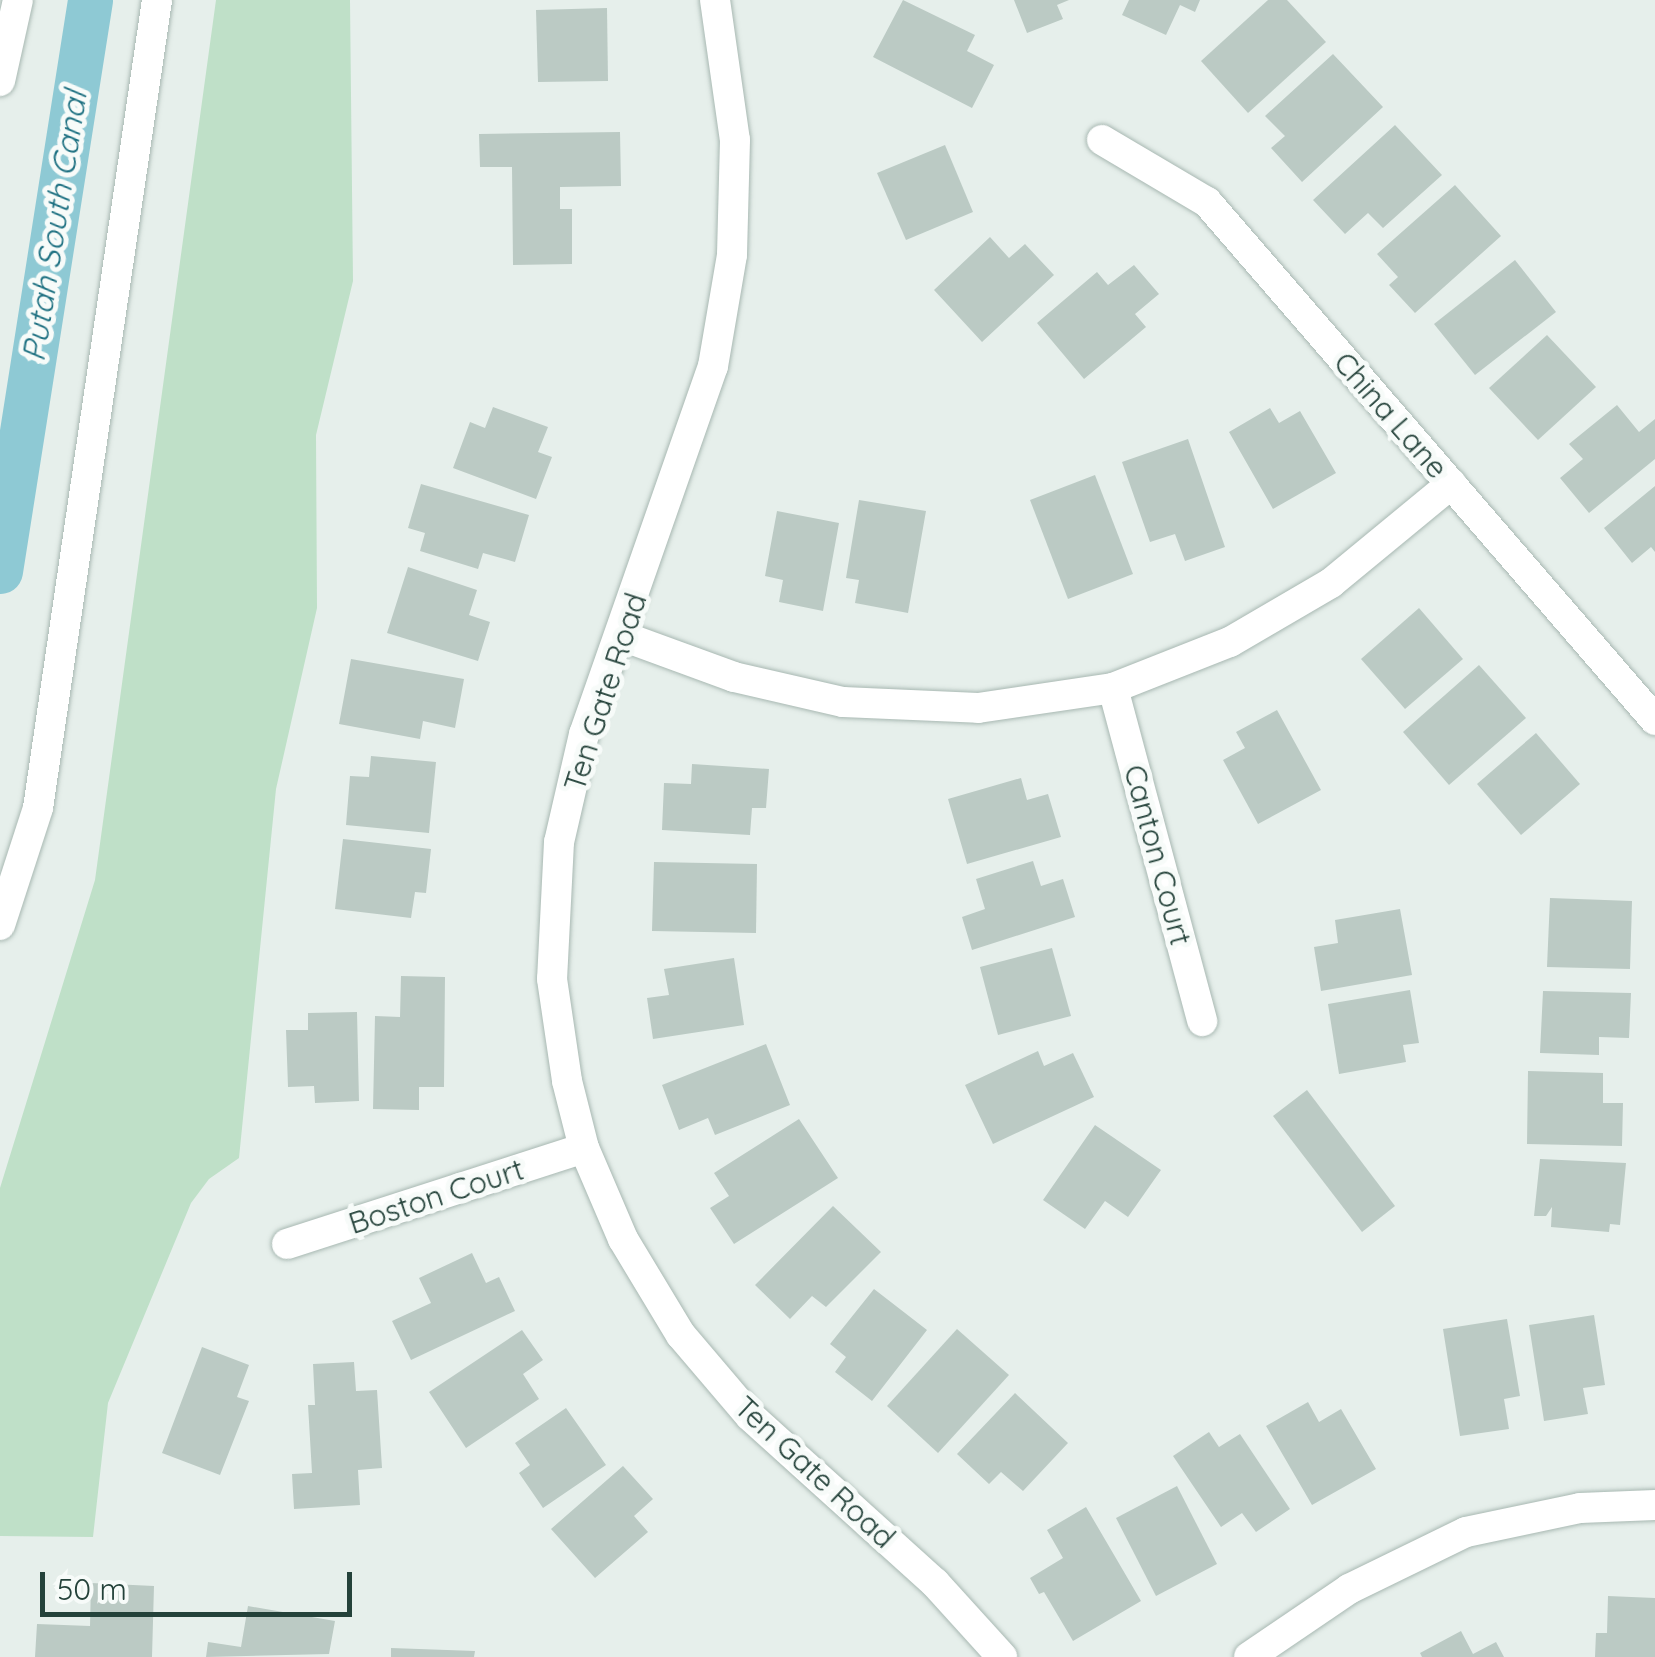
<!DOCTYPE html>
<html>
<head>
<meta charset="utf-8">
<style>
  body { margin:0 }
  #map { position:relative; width:1655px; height:1657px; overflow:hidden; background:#e6efeb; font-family:Quicksand,sans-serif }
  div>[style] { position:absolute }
  .green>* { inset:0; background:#bfe0c8 }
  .canal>* { height:45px; margin:-22.5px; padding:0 22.5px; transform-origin:22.5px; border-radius:22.5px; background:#8ec9d4 }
  .building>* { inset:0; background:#bbcac4 }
  .roads { filter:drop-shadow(0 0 2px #a8b8b2) drop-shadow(0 0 2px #a8b8b2) }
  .minor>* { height:30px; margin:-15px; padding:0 15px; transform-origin:15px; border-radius:15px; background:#fff }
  span { translate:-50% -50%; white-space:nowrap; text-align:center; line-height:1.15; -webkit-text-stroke:10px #f7fbf9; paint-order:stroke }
  .street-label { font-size:30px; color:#24423a }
  .water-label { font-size:32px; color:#1c6f80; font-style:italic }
  .scale { position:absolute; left:40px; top:1572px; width:312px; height:45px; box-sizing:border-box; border:5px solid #24423a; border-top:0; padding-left:12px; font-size:30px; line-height:35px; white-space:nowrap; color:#24423a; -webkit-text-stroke:8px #f7fbf9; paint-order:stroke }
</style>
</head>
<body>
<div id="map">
  <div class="green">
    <div style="clip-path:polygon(216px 0,350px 0,353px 281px,316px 435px,317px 608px,276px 789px,239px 1158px,209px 1179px,191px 1203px,108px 1403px,93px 1537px,0 1536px,0 1188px,95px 880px)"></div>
  </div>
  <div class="canal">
    <div style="left:0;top:571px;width:578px;rotate:-81.04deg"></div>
  </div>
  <div class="building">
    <div style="clip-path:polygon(903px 0,975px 35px,967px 51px,994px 65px,972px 108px,873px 57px)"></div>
    <div style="clip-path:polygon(1014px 0,1069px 0,1057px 5px,1063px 19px,1027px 33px)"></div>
    <div style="clip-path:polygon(1129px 0,1200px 0,1195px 12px,1180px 5px,1166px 35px,1122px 15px)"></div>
    <div style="clip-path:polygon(1268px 0,1287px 0,1326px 42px,1248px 113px,1201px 61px)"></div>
    <div style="clip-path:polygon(607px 8px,608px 81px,538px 82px,536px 10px)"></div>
    <div style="clip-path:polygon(1333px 54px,1383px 107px,1302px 182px,1271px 148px,1285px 136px,1265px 116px)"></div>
    <div style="clip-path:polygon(1395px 125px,1442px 175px,1383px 228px,1368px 213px,1345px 234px,1313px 200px)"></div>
    <div style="clip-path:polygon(620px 132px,621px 186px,560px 187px,560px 209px,572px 209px,572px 264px,513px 265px,512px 167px,480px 167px,479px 134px)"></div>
    <div style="clip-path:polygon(945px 145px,973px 212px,906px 240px,877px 173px)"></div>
    <div style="clip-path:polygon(1455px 185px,1501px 236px,1415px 313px,1389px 285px,1398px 277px,1377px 254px)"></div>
    <div style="clip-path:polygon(990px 237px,1009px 258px,1025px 244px,1054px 275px,982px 342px,934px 290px)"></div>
    <div style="clip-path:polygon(1515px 260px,1556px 312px,1475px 375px,1434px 324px)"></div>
    <div style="clip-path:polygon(1134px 265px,1159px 294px,1135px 314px,1146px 327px,1084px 379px,1037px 323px,1097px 272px,1108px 285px)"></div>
    <div style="clip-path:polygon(1547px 335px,1596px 387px,1538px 440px,1489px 388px)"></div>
    <div style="clip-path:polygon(1617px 405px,1639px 432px,1655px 419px,1655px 459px,1589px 513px,1560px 478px,1583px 459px,1569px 444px)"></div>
    <div style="clip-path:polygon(493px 407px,548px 427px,538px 452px,552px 457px,536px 499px,453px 468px,470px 422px,485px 428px)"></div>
    <div style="clip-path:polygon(1270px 408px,1279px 423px,1300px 411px,1336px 473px,1273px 509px,1229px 432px)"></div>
    <div style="clip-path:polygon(1188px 439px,1225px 547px,1185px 561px,1175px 534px,1150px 542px,1122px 462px)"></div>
    <div style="clip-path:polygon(1095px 475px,1133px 574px,1068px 599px,1030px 500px)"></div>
    <div style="clip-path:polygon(421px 484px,529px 515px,515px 562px,483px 553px,478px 569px,420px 551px,425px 533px,408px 528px)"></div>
    <div style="clip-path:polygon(1655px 486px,1655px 552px,1651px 547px,1632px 563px,1604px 528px)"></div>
    <div style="clip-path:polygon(859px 500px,926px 511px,908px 613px,855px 603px,859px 580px,846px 578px)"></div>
    <div style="clip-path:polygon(777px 511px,839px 523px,823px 611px,779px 602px,783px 580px,765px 576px)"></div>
    <div style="clip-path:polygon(408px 567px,477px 590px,469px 615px,490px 622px,478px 661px,387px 633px)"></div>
    <div style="clip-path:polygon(1419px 608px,1463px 659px,1405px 709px,1361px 659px)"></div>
    <div style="clip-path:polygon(351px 659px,464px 679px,455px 728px,423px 721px,420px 739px,339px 724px)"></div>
    <div style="clip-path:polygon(1479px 665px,1526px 718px,1449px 785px,1403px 732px)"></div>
    <div style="clip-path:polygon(1277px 710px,1321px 790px,1258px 824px,1223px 760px,1245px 748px,1236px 732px)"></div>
    <div style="clip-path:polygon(1536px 733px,1580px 784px,1521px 835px,1477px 784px)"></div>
    <div style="clip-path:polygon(371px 756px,436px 762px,429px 833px,346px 825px,350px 776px,369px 777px)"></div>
    <div style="clip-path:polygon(692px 764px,769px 769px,766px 808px,752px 808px,750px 835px,662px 830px,664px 783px,691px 784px)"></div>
    <div style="clip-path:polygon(1021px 778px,1027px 800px,1048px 794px,1061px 837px,967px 864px,948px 799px)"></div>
    <div style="clip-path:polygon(343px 839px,431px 849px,426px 893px,415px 892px,411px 918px,335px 909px)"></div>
    <div style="clip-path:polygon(1033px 861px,1041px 886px,1063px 879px,1075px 917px,972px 950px,962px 917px,985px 909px,976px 879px)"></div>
    <div style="clip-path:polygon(654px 862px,757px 864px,756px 933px,652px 931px)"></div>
    <div style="clip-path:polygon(1550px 898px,1632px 901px,1630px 969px,1547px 967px)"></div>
    <div style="clip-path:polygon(1400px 909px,1412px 975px,1321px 991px,1314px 947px,1338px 943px,1335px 920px)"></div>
    <div style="clip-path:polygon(1052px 948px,1071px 1016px,998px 1035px,980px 967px)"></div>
    <div style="clip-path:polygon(734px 958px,744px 1025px,653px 1039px,647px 998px,669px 995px,664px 969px)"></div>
    <div style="clip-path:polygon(401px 976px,445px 977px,444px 1087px,419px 1087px,419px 1110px,373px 1109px,375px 1016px,400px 1017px)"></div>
    <div style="clip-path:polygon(1410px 990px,1419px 1043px,1403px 1045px,1406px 1062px,1339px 1074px,1328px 1004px)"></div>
    <div style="clip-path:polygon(1543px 991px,1631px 993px,1629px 1038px,1599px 1037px,1599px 1055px,1540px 1053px)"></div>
    <div style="clip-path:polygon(357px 1012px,359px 1101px,315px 1103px,314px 1086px,288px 1087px,286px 1030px,308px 1030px,308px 1013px)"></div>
    <div style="clip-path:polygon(766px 1044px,790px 1105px,715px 1135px,708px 1118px,679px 1130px,662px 1085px)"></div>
    <div style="clip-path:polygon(1038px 1051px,1044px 1066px,1073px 1053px,1094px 1097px,993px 1144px,965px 1085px)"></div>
    <div style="clip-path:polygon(1528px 1071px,1603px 1073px,1603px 1103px,1623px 1103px,1622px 1146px,1527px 1144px)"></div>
    <div style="clip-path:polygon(1307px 1090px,1395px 1206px,1362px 1232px,1273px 1116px)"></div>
    <div style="clip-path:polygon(799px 1119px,838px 1178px,734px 1244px,710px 1208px,729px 1196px,714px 1173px)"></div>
    <div style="clip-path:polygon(1095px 1125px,1161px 1170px,1128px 1217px,1105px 1201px,1085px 1229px,1043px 1200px)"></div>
    <div style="clip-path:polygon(1540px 1159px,1626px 1163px,1620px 1225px,1610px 1224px,1609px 1232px,1551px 1227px,1552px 1207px,1546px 1216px,1534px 1216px)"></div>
    <div style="clip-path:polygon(833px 1206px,881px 1252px,826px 1307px,812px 1296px,790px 1319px,755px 1285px)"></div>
    <div style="clip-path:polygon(472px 1253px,486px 1283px,499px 1277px,515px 1311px,411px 1360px,392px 1321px,431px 1303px,419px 1278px)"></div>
    <div style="clip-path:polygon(874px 1289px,927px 1330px,872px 1401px,835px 1372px,846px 1357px,830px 1344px)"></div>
    <div style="clip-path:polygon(1594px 1315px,1605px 1385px,1583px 1388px,1588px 1414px,1544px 1421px,1529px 1325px)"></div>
    <div style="clip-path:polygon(1507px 1319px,1520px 1396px,1504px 1399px,1509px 1429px,1460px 1436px,1443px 1329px)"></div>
    <div style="clip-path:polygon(957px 1329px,1009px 1375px,938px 1453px,887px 1406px)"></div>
    <div style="clip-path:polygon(522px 1330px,543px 1360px,523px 1374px,539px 1399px,466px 1448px,429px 1392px)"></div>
    <div style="clip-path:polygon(202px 1347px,249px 1365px,237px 1397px,249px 1401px,220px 1475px,162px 1453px)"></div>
    <div style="clip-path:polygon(354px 1362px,356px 1391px,377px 1390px,382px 1468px,358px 1470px,360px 1505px,294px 1509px,292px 1474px,312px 1473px,308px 1405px,315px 1405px,313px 1364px)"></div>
    <div style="clip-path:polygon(1015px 1393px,1068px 1443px,1023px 1491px,1001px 1472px,989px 1484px,957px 1454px)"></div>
    <div style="clip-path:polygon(1308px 1402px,1319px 1422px,1341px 1409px,1376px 1469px,1312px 1505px,1266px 1426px)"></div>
    <div style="clip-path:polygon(566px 1408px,606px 1465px,543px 1508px,519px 1473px,530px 1465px,515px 1443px)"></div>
    <div style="clip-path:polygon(1209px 1432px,1219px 1447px,1240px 1434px,1290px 1509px,1256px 1532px,1242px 1513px,1221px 1527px,1173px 1456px)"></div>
    <div style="clip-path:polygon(623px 1466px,653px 1499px,634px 1516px,648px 1532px,595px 1578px,551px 1529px)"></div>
    <div style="clip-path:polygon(1177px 1486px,1217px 1564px,1156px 1596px,1116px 1518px)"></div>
    <div style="clip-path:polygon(1086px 1507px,1141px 1601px,1073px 1641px,1044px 1592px,1039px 1594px,1030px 1578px,1063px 1558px,1047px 1530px)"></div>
    <div style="clip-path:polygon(91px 1583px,154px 1586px,152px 1657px,35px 1657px,37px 1624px,90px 1626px)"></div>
    <div style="clip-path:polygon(1608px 1596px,1655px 1598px,1655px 1657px,1595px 1657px,1596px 1633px,1607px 1633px)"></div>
    <div style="clip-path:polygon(248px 1606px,335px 1621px,329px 1654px,206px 1657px,208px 1642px,241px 1647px)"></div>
    <div style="clip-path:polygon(1461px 1631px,1473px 1654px,1496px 1642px,1504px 1657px,1422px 1657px,1420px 1653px)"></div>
    <div style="clip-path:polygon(391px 1648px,475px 1651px,474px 1657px,391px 1657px)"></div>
  </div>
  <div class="roads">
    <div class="minor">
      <div style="left:715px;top:0;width:141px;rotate:81.9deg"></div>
      <div style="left:735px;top:140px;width:115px;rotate:91.5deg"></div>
      <div style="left:732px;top:255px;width:113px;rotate:99.7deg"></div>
      <div style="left:713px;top:366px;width:390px;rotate:109.3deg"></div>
      <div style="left:584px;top:734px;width:111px;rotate:103deg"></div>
      <div style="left:559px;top:842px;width:137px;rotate:92.9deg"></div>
      <div style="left:552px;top:979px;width:103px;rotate:81.6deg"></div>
      <div style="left:567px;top:1081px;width:69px;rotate:75.8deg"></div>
      <div style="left:584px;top:1148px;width:99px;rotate:66.8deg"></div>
      <div style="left:623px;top:1239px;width:112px;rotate:58.9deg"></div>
      <div style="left:681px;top:1335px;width:106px;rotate:49.6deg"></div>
      <div style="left:750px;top:1416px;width:249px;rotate:42.1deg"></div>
      <div style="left:935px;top:1583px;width:100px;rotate:47.8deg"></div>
      <div style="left:0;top:81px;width:83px;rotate:-77.5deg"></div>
      <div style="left:1102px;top:140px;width:122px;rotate:30.6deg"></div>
      <div style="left:1207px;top:202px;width:685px;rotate:49.14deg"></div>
      <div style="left:622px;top:636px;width:119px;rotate:20.1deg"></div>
      <div style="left:734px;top:677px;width:112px;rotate:12.9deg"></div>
      <div style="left:843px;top:702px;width:135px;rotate:2.5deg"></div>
      <div style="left:978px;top:708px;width:136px;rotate:-8.4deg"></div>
      <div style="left:1113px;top:688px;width:126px;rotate:-21.5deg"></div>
      <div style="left:1230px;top:642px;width:117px;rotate:-30.3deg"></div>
      <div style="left:1331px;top:583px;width:156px;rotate:-39.5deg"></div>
      <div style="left:1113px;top:688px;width:345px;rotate:75deg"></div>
      <div style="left:0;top:925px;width:123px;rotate:-72deg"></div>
      <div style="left:38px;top:808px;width:817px;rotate:-81.62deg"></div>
      <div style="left:287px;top:1244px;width:312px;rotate:-17.9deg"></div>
      <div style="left:1249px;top:1657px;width:121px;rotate:-34.2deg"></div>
      <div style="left:1349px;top:1589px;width:130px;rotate:-26deg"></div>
      <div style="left:1466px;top:1532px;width:116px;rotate:-11.9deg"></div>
      <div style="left:1580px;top:1508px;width:75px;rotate:-2.3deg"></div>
    </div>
  </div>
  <div class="street-label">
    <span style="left:1391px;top:415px;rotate:49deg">China Lane</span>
    <span style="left:605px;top:692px;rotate:-72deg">Ten Gate Road</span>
    <span style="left:1158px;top:855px;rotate:75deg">Canton Court</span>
    <span style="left:436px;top:1196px;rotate:-18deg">Boston Court</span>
    <span style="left:815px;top:1472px;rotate:43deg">Ten Gate Road</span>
  </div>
  <div class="water-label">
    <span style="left:54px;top:226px;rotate:-81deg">Putah South Canal</span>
  </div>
  <div class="scale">50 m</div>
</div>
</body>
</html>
